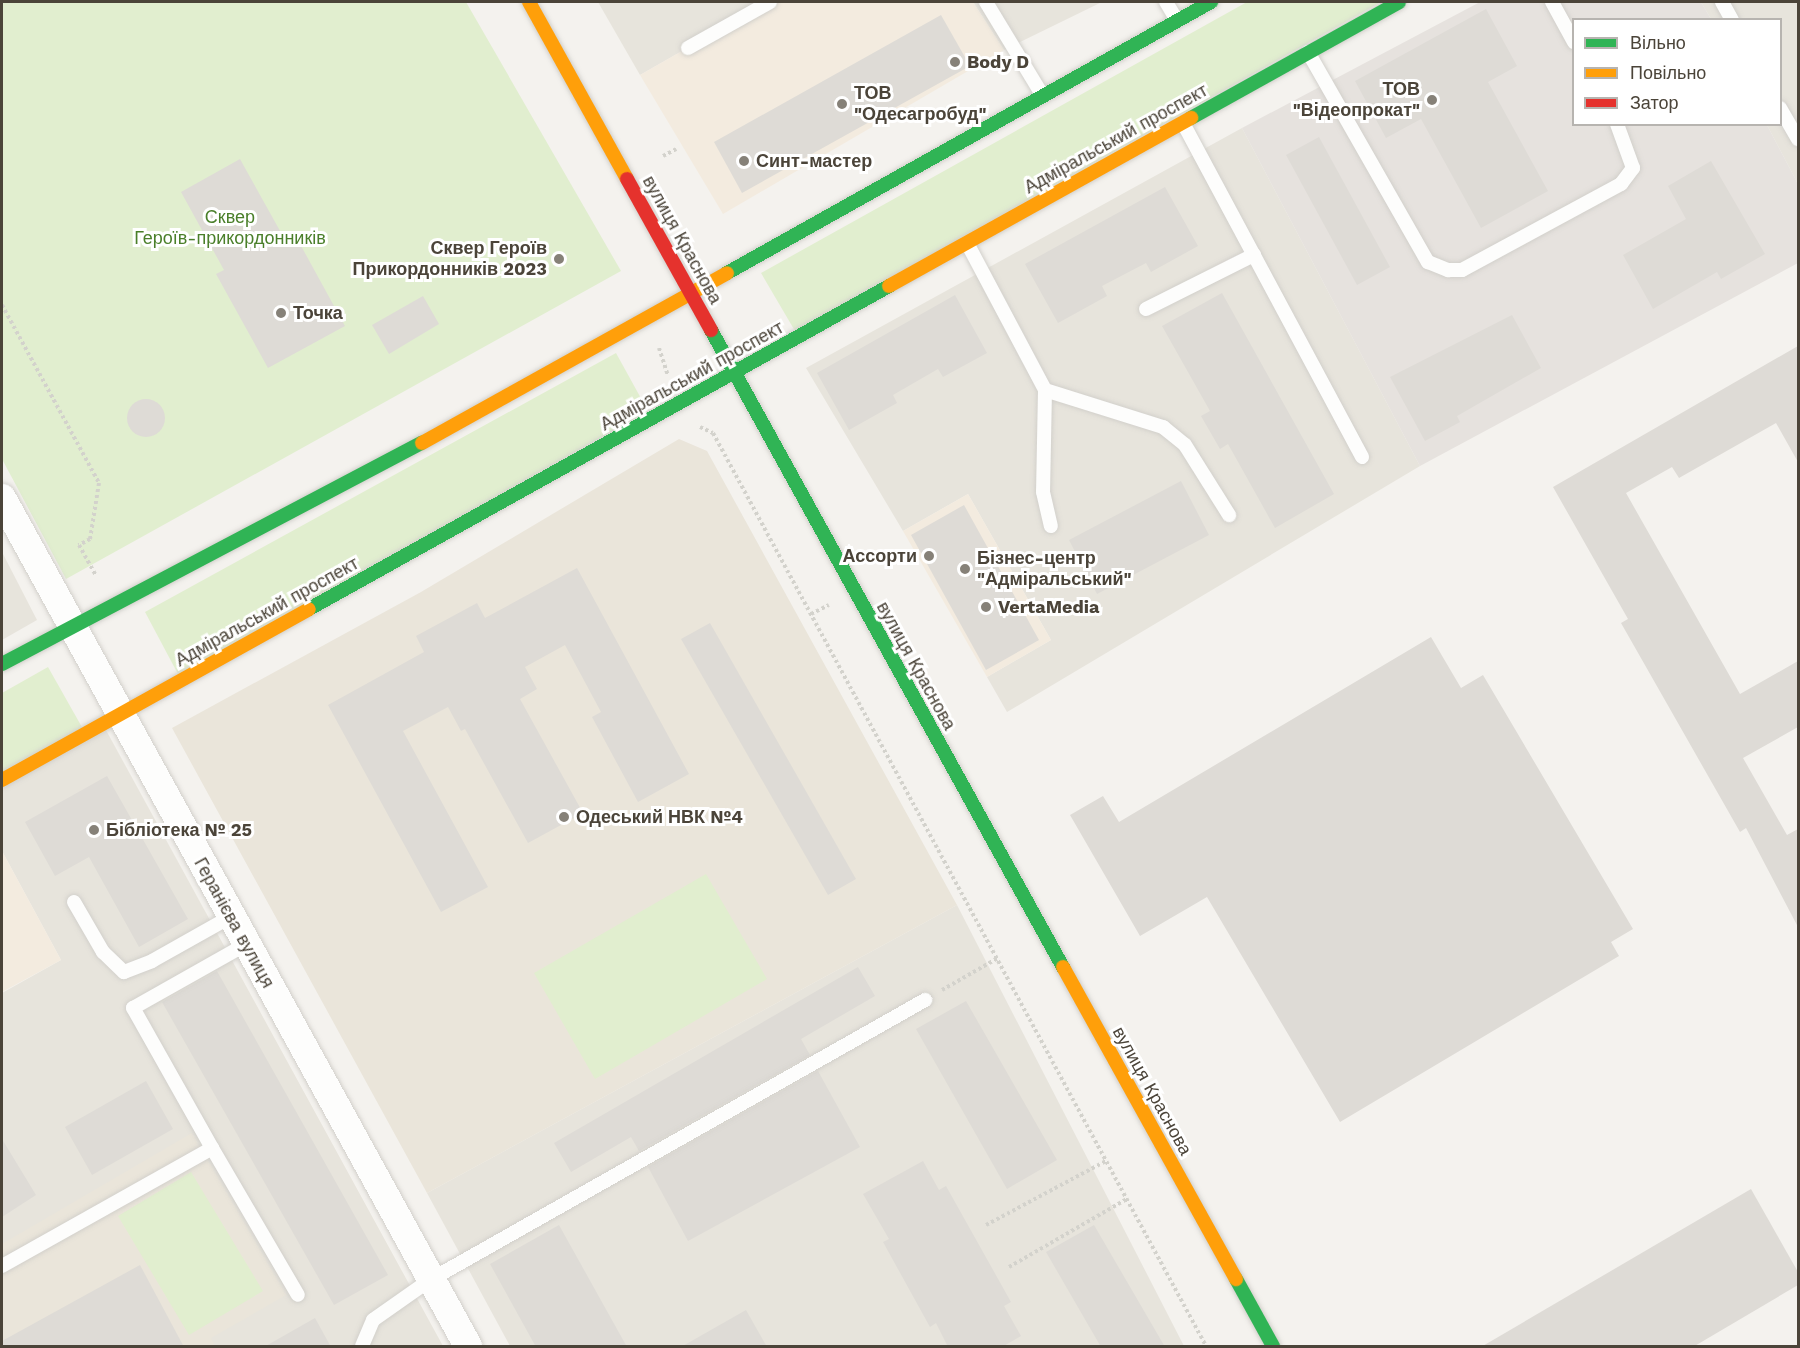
<!DOCTYPE html>
<html>
<head>
<meta charset="utf-8">
<style>
  body { margin:0 }
  #map { position:relative; width:1800px; height:1348px; overflow:hidden; background:#f4f2ee; font-family:"Work Sans",sans-serif }
  div>[style] { position:absolute }
  .residential>* { inset:0; background:#e7e4dc }
  .commercial>* { inset:0; background:#f3ebdf }
  .industrial>* { inset:0; background:#e6e2de }
  .education>* { inset:0; background:#eae5da }
  .green>* { inset:0; background:#e1eecf }
  .building>* { inset:0; background:#dedbd6 }
  .round { border-radius:50% }
  .path>* { height:4px; margin-top:-2px; transform-origin:0; background:repeating-linear-gradient(90deg,#d3d2cc 0 3px,transparent 0 6px) }
  .roads { filter:drop-shadow(0 0 2px #d2d0cb) drop-shadow(0 0 2px #d2d0cb) }
  .lane>* { height:14px; margin:-7px; padding:0 7px; transform-origin:7px; border-radius:7px; background:#fdfdfc }
  .street>* { height:28px; margin:-14px; padding:0 14px; transform-origin:14px; border-radius:14px; background:#fdfdfc }
  .fast>* { height:14px; margin:-7px; padding:0 7px; transform-origin:7px; border-radius:7px; background:#30b455 }
  .slow>* { height:14px; margin:-7px; padding:0 7px; transform-origin:7px; border-radius:7px; background:#ff9f0a }
  .jam>* { height:14px; margin:-7px; padding:0 7px; transform-origin:7px; border-radius:7px; background:#e5322d }
  .dots>* { width:16px; height:16px; translate:-50% -50%; box-sizing:border-box; border:3px solid #fff; border-radius:50% }
  span { translate:-50% -50%; white-space:nowrap; text-align:center; line-height:1.15; -webkit-text-stroke:6px #fff; paint-order:stroke }
  .poi-label { font-size:18px; color:#4b4439; font-weight:700 }
  .left { translate:0 -50%; text-align:left }
  .right { translate:-100% -50%; text-align:right }
  .street-label { font-size:18px; color:#4b4439 }
  .park-label { font-size:18px; color:#4a7f2a }
  .frame { position:absolute; inset:0; border:3px solid #4b4439; pointer-events:none }
  .legend { position:absolute; left:1572px; top:18px; width:210px; height:108px; box-sizing:border-box; background:#fff; border:2px solid #b7b4b0; margin:0; padding:8px 10px; list-style:none; font-size:18px; color:#4b4439 }
  .legend li { display:flex; align-items:center; gap:12px; height:30px }
  .legend b { width:30px; border:2px solid #b7b4b0 }
</style>
</head>
<body>
<div id="map">
  <div class="residential">
    <div style="clip-path:polygon(598px 2px,768px 2px,640px 75px)"></div>
    <div style="clip-path:polygon(973px 2px,1102px 2px,1004px 50px)"></div>
    <div style="clip-path:polygon(1701px 2px,1798px 2px,1798px 184px,1767px 125px,1780px 124px,1780px 20px,1711px 19px)"></div>
    <div style="clip-path:polygon(1242px 128px,1420px 466px,1007px 712px,987px 677px,1051px 640px,968px 494px,903px 531px,806px 368px)"></div>
    <div style="clip-path:polygon(2px 552px,37px 620px,2px 640px)"></div>
    <div style="clip-path:polygon(101px 721px,443px 1346px,2px 1346px,2px 993px,61px 960px,2px 851px,2px 776px)"></div>
    <div style="clip-path:polygon(957px 905px,1184px 1346px,510px 1346px,427px 1193px)"></div>
  </div>
  <div class="commercial">
    <div style="clip-path:polygon(768px 2px,973px 2px,1004px 50px,723px 214px,640px 75px)"></div>
    <div style="clip-path:polygon(968px 494px,1051px 640px,987px 677px,903px 531px)"></div>
    <div style="clip-path:polygon(2px 851px,61px 960px,2px 992px)"></div>
  </div>
  <div class="industrial">
    <div style="clip-path:polygon(1480px 2px,1701px 2px,1711px 19px,1574px 20px,1574px 124px,1767px 125px,1798px 184px,1798px 263px,1420px 466px,1242px 128px)"></div>
  </div>
  <div class="education">
    <div style="clip-path:polygon(679px 439px,707px 451px,957px 905px,427px 1193px,172px 728px,421px 592px)"></div>
    <div style="clip-path:polygon(192px 1133px,286px 1295px,211px 1338px,215px 1346px,2px 1346px,2px 1244px)"></div>
  </div>
  <div class="green">
    <div style="clip-path:polygon(2px 2px,466px 2px,621px 271px,66px 579px,2px 459px)"></div>
    <div style="clip-path:polygon(1247px 2px,1381px 2px,795px 331px,761px 273px)"></div>
    <div style="clip-path:polygon(616px 353px,648px 411px,179px 676px,145px 612px)"></div>
    <div style="clip-path:polygon(48px 667px,83px 729px,2px 774px,2px 693px)"></div>
    <div style="clip-path:polygon(706px 874px,767px 979px,595px 1079px,534px 973px)"></div>
    <div style="clip-path:polygon(191px 1172px,263px 1291px,189px 1335px,118px 1216px)"></div>
  </div>
  <div class="building">
    <div style="clip-path:polygon(1486px 9px,1517px 66px,1488px 82px,1548px 191px,1481px 228px,1421px 119px,1386px 138px,1355px 81px)"></div>
    <div style="clip-path:polygon(941px 15px,970px 66px,742px 193px,714px 142px)"></div>
    <div style="clip-path:polygon(1319px 137px,1390px 267px,1357px 285px,1286px 155px)"></div>
    <div style="clip-path:polygon(240px 159px,284px 238px,294px 233px,345px 326px,268px 368px,216px 274px,224px 270px,181px 192px)"></div>
    <div style="clip-path:polygon(1711px 161px,1765px 254px,1721px 279px,1717px 272px,1653px 309px,1623px 255px,1686px 219px,1668px 186px)"></div>
    <div style="clip-path:polygon(1165px 187px,1198px 246px,1151px 272px,1146px 263px,1102px 286px,1107px 296px,1058px 323px,1025px 264px)"></div>
    <div style="clip-path:polygon(1222px 293px,1334px 494px,1275px 528px,1228px 444px,1220px 449px,1201px 416px,1210px 411px,1162px 326px)"></div>
    <div style="clip-path:polygon(955px 295px,987px 353px,943px 377px,938px 369px,893px 395px,897px 403px,849px 430px,817px 373px)"></div>
    <div style="clip-path:polygon(423px 296px,439px 324px,389px 354px,372px 325px)"></div>
    <div style="clip-path:polygon(1512px 315px,1541px 368px,1457px 416px,1460px 422px,1425px 441px,1390px 377px)"></div>
    <div style="clip-path:polygon(1798px 346px,1798px 462px,1776px 423px,1679px 478px,1672px 467px,1626px 493px,1740px 694px,1798px 661px,1798px 727px,1743px 758px,1787px 835px,1798px 829px,1798px 927px,1746px 828px,1740px 832px,1621px 623px,1628px 619px,1553px 487px)"></div>
    <div class="round" style="left:127px;top:399px;width:38px;height:38px"></div>
    <div style="clip-path:polygon(1181px 481px,1209px 535px,1097px 594px,1069px 540px)"></div>
    <div style="clip-path:polygon(964px 505px,1039px 640px,986px 670px,911px 535px)"></div>
    <div style="clip-path:polygon(577px 568px,689px 774px,638px 802px,592px 717px,601px 712px,565px 645px,525px 667px,537px 689px,520px 699px,583px 813px,528px 843px,465px 729px,461px 731px,448px 707px,403px 731px,488px 887px,441px 912px,328px 705px,424px 652px,416px 636px,477px 603px,485px 618px)"></div>
    <div style="clip-path:polygon(710px 623px,856px 879px,828px 895px,681px 639px)"></div>
    <div style="clip-path:polygon(1431px 637px,1461px 688px,1483px 675px,1633px 929px,1611px 942px,1619px 956px,1340px 1122px,1207px 897px,1140px 936px,1070px 815px,1103px 796px,1119px 822px)"></div>
    <div style="clip-path:polygon(107px 776px,188px 919px,139px 947px,89px 857px,55px 876px,25px 822px)"></div>
    <div style="clip-path:polygon(858px 967px,875px 996px,801px 1039px,810px 1055px,639px 1151px,631px 1137px,571px 1172px,554px 1143px)"></div>
    <div style="clip-path:polygon(217px 971px,388px 1275px,334px 1305px,162px 1002px)"></div>
    <div style="clip-path:polygon(966px 1001px,1057px 1160px,1007px 1189px,916px 1029px)"></div>
    <div style="clip-path:polygon(818px 1071px,860px 1147px,688px 1241px,648px 1167px)"></div>
    <div style="clip-path:polygon(146px 1081px,173px 1129px,92px 1175px,65px 1127px)"></div>
    <div style="clip-path:polygon(2px 1139px,36px 1195px,2px 1217px)"></div>
    <div style="clip-path:polygon(923px 1161px,939px 1190px,946px 1186px,1011px 1302px,1004px 1306px,1021px 1336px,1002px 1347px,948px 1347px,936px 1323px,930px 1327px,883px 1242px,889px 1239px,863px 1194px)"></div>
    <div style="clip-path:polygon(1751px 1189px,1798px 1272px,1798px 1285px,1693px 1347px,1481px 1347px)"></div>
    <div style="clip-path:polygon(559px 1225px,627px 1347px,536px 1347px,490px 1264px)"></div>
    <div style="clip-path:polygon(1094px 1225px,1165px 1347px,1101px 1347px,1046px 1252px)"></div>
    <div style="clip-path:polygon(140px 1265px,184px 1347px,2px 1347px,2px 1341px)"></div>
    <div style="clip-path:polygon(746px 1310px,767px 1347px,681px 1347px)"></div>
    <div style="clip-path:polygon(315px 1318px,331px 1347px,264px 1347px)"></div>
  </div>
  <div class="path">
    <div style="left:663px;top:156px;width:15px;rotate:-28deg"></div>
    <div style="left:2px;top:305px;width:203px;rotate:61.4deg"></div>
    <div style="left:99px;top:483px;width:57px;rotate:99.1deg"></div>
    <div style="left:90px;top:539px;width:13px;rotate:151deg"></div>
    <div style="left:79px;top:545px;width:35px;rotate:61deg"></div>
    <div style="left:659px;top:348px;width:28px;rotate:72deg"></div>
    <div style="left:700px;top:427px;width:14px;rotate:25deg"></div>
    <div style="left:713px;top:433px;width:1038px;rotate:61.63deg"></div>
    <div style="left:811px;top:614px;width:20px;rotate:-27deg"></div>
    <div style="left:942px;top:990px;width:64px;rotate:-29.7deg"></div>
    <div style="left:986px;top:1225px;width:136px;rotate:-28.1deg"></div>
    <div style="left:1009px;top:1267px;width:136px;rotate:-30deg"></div>
  </div>
  <div class="roads">
    <div class="lane">
      <div style="left:986px;top:2px;width:110px;rotate:58.8deg"></div>
      <div style="left:1166px;top:2px;width:21px;rotate:59deg"></div>
      <div style="left:1552px;top:2px;width:46px;rotate:61.2deg"></div>
      <div style="left:1722px;top:2px;width:21px;rotate:61deg"></div>
      <div style="left:688px;top:48px;width:94px;rotate:-29.3deg"></div>
      <div style="left:1308px;top:52px;width:242px;rotate:60.3deg"></div>
      <div style="left:1428px;top:262px;width:22px;rotate:22deg"></div>
      <div style="left:1448px;top:270px;width:14px"></div>
      <div style="left:1462px;top:270px;width:181px;rotate:-28.4deg"></div>
      <div style="left:1621px;top:184px;width:20px;rotate:-53deg"></div>
      <div style="left:1633px;top:168px;width:47px;rotate:-110deg"></div>
      <div style="left:1780px;top:108px;width:36px;rotate:60deg"></div>
      <div style="left:1183px;top:123px;width:379px;rotate:61.8deg"></div>
      <div style="left:967px;top:243px;width:166px;rotate:62deg"></div>
      <div style="left:1045px;top:390px;width:124px;rotate:17.4deg"></div>
      <div style="left:1163px;top:427px;width:28px;rotate:39deg"></div>
      <div style="left:1185px;top:445px;width:83px;rotate:57.8deg"></div>
      <div style="left:1146px;top:309px;width:121px;rotate:-26.6deg"></div>
      <div style="left:1045px;top:390px;width:102px;rotate:91.1deg"></div>
      <div style="left:1043px;top:492px;width:35px;rotate:77deg"></div>
      <div style="left:74px;top:902px;width:58px;rotate:59.9deg"></div>
      <div style="left:103px;top:952px;width:29px;rotate:44deg"></div>
      <div style="left:124px;top:972px;width:30px;rotate:-21deg"></div>
      <div style="left:152px;top:961px;width:90px;rotate:-29.4deg"></div>
      <div style="left:212px;top:1148px;width:170px;rotate:59.7deg"></div>
      <div style="left:2px;top:1266px;width:241px;rotate:-29.3deg"></div>
      <div style="left:212px;top:1148px;width:161px;rotate:-119.4deg"></div>
      <div style="left:133px;top:1008px;width:129px;rotate:-29.4deg"></div>
      <div style="left:362px;top:1346px;width:28px;rotate:-67deg"></div>
      <div style="left:373px;top:1320px;width:70px;rotate:-35.1deg"></div>
      <div style="left:430px;top:1280px;width:569px;rotate:-29.49deg"></div>
    </div>
    <div class="street">
      <div style="left:2px;top:498px;width:968px;rotate:61.21deg"></div>
    </div>
    <div class="fast">
      <div style="left:1191px;top:118px;width:238px;rotate:-29.1deg"></div>
      <div style="left:727px;top:273px;width:555px;rotate:-29.25deg"></div>
      <div style="left:711px;top:330px;width:728px;rotate:61.08deg"></div>
      <div style="left:309px;top:609px;width:664px;rotate:-29.11deg"></div>
      <div style="left:2px;top:664px;width:475px;rotate:-27.8deg"></div>
      <div style="left:1236px;top:1279px;width:77px;rotate:61.1deg"></div>
    </div>
    <div class="slow">
      <div style="left:529px;top:2px;width:202px;rotate:61deg"></div>
      <div style="left:889px;top:286px;width:346px;rotate:-29.1deg"></div>
      <div style="left:422px;top:443px;width:349px;rotate:-29.1deg"></div>
      <div style="left:2px;top:780px;width:351px;rotate:-29.1deg"></div>
      <div style="left:1063px;top:967px;width:357px;rotate:61deg"></div>
    </div>
    <div class="jam">
      <div style="left:627px;top:179px;width:173px;rotate:60.9deg"></div>
    </div>
  </div>
  <div class="dots">
    <div style="left:955px;top:62px;background:#868178"></div>
    <div style="left:1432px;top:100px;background:#868178"></div>
    <div style="left:842px;top:104px;background:#868178"></div>
    <div style="left:744px;top:161px;background:#868178"></div>
    <div style="left:559px;top:259px;background:#868178"></div>
    <div style="left:281px;top:313px;background:#868178"></div>
    <div style="left:929px;top:556px;background:#868178"></div>
    <div style="left:965px;top:569px;background:#868178"></div>
    <div style="left:986px;top:607px;background:#868178"></div>
    <div style="left:564px;top:817px;background:#868178"></div>
    <div style="left:94px;top:830px;background:#868178"></div>
  </div>
  <div class="poi-label">
    <span class="left" style="left:967px;top:62px">Body D</span>
    <span class="right" style="left:1420px;top:100px">ТОВ<br>"Відеопрокат"</span>
    <span class="left" style="left:854px;top:104px">ТОВ<br>"Одесагробуд"</span>
    <span class="left" style="left:756px;top:161px">Синт-мастер</span>
    <span class="right" style="left:547px;top:259px">Сквер Героїв<br>Прикордонників 2023</span>
    <span class="left" style="left:293px;top:313px">Точка</span>
    <span class="right" style="left:917px;top:556px">Ассорти</span>
    <span class="left" style="left:977px;top:569px">Бізнес-центр<br>"Адміральський"</span>
    <span class="left" style="left:998px;top:607px">VertaMedia</span>
    <span class="left" style="left:576px;top:817px">Одеський НВК №4</span>
    <span class="left" style="left:106px;top:830px">Бібліотека № 25</span>
  </div>
  <div class="street-label">
    <span style="left:1116px;top:139px;rotate:-29deg">Адміральський проспект</span>
    <span style="left:682px;top:240px;rotate:61deg">вулиця Краснова</span>
    <span style="left:692px;top:376px;rotate:-29deg">Адміральський проспект</span>
    <span style="left:267px;top:612px;rotate:-29deg">Адміральський проспект</span>
    <span style="left:916px;top:666px;rotate:61deg">вулиця Краснова</span>
    <span style="left:234px;top:923px;rotate:61deg">Геранієва вулиця</span>
    <span style="left:1152px;top:1091px;rotate:61deg">вулиця Краснова</span>
  </div>
  <div class="park-label">
    <span style="left:230px;top:228px">Сквер<br>Героїв-прикордонників</span>
  </div>
  <div class="frame"></div>
  <ul class="legend">
  <li><b style="height:8px;background:#30b455"></b>Вільно</li>
  <li><b style="height:8px;background:#ff9f0a"></b>Повільно</li>
  <li><b style="height:8px;background:#e5322d"></b>Затор</li>
  </ul>
</div>
</body>
</html>
